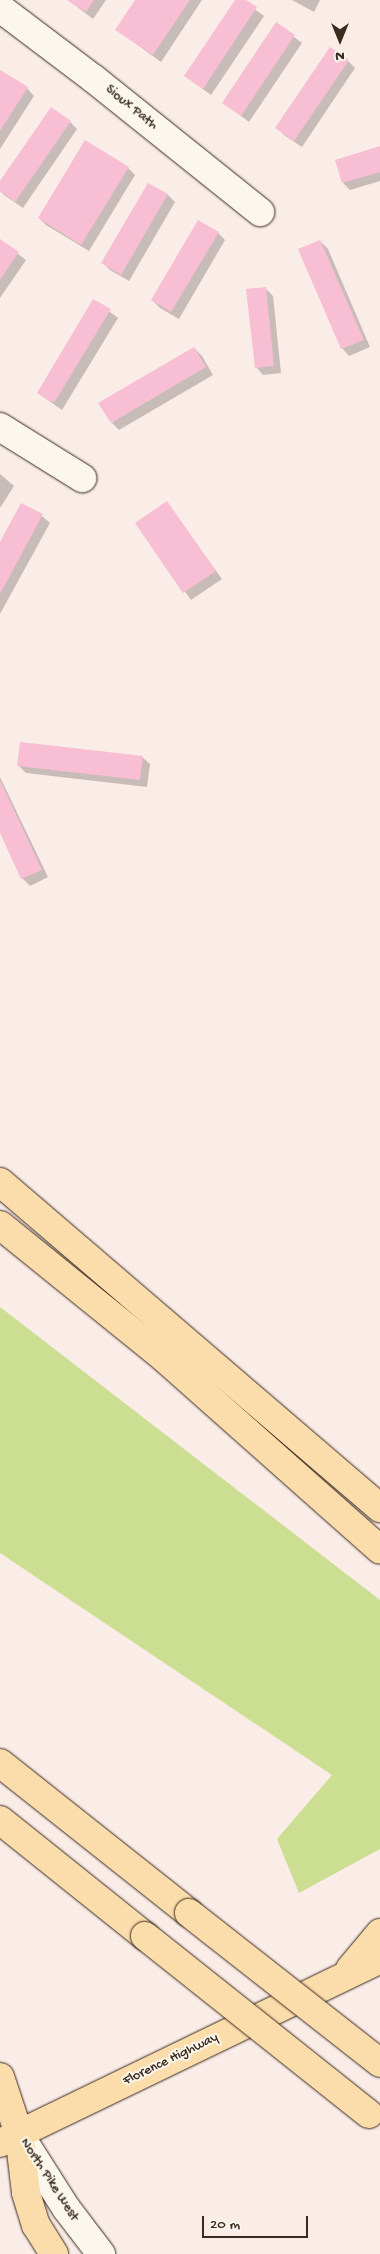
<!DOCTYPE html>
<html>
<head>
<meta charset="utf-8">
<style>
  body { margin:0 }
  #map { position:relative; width:380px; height:2254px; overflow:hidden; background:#faece7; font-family:"Gochi Hand",sans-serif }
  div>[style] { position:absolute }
  .green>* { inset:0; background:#ccde92 }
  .shadow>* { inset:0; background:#0003 }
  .building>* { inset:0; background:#f7bed4 }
  .roads { filter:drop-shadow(0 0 1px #3b2a1e) drop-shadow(0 0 1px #3b2a1e) }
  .street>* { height:28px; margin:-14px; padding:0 14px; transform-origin:14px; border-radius:14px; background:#fbf7ec }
  .secondary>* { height:28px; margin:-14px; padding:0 14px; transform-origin:14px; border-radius:14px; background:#fbf7ec }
  .primary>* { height:28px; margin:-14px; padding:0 14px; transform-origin:14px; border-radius:14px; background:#fbddab }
  .highway>* { height:28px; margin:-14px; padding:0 14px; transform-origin:14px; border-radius:14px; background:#fbddab }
  .bridges { filter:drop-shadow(0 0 1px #3b2a1e) drop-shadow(0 0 1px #3b2a1e) }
  .highway-bridge>* { height:28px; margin:-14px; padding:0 14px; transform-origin:14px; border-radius:14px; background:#fbddab }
  span { translate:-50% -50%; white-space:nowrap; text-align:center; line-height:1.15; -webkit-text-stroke:4px #fbf7ec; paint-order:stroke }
  .street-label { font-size:14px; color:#3b2a1e }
  .north { position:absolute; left:315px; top:15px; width:50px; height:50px; -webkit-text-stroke:4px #fbf7ec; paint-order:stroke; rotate:180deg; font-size:14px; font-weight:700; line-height:20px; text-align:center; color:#3b2a1e }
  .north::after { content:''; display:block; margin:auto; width:18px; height:22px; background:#3b2a1e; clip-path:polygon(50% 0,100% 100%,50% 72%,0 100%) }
  .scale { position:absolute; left:202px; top:2216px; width:106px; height:22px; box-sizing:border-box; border:2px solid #3b2a1e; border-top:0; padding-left:6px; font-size:15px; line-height:18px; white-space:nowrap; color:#3b2a1e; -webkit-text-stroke:4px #fbf7ec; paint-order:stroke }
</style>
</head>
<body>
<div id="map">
  <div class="green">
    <div style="clip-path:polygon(0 1307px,380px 1600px,380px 1849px,299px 1893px,277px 1839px,332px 1775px,0 1553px)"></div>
  </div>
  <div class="shadow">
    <div style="clip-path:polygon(68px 0,106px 0,93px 19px)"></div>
    <div style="clip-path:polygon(136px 0,202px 0,161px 62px,117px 30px)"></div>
    <div style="clip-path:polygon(236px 0,243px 0,264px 16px,211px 95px,185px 76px)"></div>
    <div style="clip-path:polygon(292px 0,320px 0,314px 12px)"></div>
    <div style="clip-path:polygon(277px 24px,302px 43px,249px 122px,224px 103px)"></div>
    <div style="clip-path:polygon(348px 61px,355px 68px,302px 147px,284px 135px,277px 128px)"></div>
    <div style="clip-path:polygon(0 73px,27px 88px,34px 96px,0 149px)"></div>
    <div style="clip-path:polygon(70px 122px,77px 129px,23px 208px,4px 195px,0 191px,0 184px)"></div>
    <div style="clip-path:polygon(380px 147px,380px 181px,350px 190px,343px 183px)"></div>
    <div style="clip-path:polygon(128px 168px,135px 175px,89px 251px,46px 225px,39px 218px)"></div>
    <div style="clip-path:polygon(149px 184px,168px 195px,175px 202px,129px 281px,110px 270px,103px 263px)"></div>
    <div style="clip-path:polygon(218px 233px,225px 240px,179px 319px,160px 308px,152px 300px)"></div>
    <div style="clip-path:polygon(1px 241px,26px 260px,0 298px,0 242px)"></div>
    <div style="clip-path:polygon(320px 241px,328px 249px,370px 347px,349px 356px,342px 348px)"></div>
    <div style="clip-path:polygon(266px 289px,273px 296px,281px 373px,263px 375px,256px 367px)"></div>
    <div style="clip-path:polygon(94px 300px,118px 318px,62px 410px,38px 393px)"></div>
    <div style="clip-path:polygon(194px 348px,202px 356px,213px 375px,119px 430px,112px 423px)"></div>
    <div style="clip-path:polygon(0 474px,14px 486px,0 508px)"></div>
    <div style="clip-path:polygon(167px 503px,222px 579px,191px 600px,136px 524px)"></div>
    <div style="clip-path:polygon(22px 505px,42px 516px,50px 523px,0 614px,0 545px)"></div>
    <div style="clip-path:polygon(142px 757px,150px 764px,147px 787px,26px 773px,18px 765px)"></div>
    <div style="clip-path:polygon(0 777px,48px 877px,30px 886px,22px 878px,0 831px)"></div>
  </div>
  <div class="building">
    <div style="clip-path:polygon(67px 0,94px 0,86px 12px)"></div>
    <div style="clip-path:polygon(135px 0,190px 0,153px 55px,115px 30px)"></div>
    <div style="clip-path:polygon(235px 0,246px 0,257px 7px,203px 89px,184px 76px)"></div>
    <div style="clip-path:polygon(276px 22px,295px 35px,241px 116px,222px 103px)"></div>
    <div style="clip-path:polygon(330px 47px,349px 60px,294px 141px,275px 128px)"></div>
    <div style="clip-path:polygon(0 70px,28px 87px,0 131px)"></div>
    <div style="clip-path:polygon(51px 107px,71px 121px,15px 202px,0 191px,0 181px)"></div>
    <div style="clip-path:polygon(85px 140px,129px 167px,81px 245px,38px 218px)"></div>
    <div style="clip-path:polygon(380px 146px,380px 172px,342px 183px,335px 160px)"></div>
    <div style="clip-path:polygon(148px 183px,168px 194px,121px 275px,101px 263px)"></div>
    <div style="clip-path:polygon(198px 220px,219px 232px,171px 312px,151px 300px)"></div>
    <div style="clip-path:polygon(0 239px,19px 252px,0 280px)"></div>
    <div style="clip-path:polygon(320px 240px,364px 340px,341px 349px,298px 249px)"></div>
    <div style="clip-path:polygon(266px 287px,274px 366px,255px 368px,246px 289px)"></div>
    <div style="clip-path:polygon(93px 299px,111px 309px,54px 403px,37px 393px)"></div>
    <div style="clip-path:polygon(194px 347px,206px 367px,111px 423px,98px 403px)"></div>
    <div style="clip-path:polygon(167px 501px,216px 571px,183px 593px,135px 523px)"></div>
    <div style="clip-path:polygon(21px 503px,43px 514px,0 594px,0 542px)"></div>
    <div style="clip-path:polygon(20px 742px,143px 756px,140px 780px,17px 766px)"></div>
    <div style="clip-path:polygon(0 780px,42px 870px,21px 879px,0 833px)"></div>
  </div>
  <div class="roads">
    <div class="street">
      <div style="left:0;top:8px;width:118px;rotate:37.1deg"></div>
      <div style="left:94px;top:79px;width:213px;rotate:38.7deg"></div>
      <div style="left:0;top:427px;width:97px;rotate:31.9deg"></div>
    </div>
    <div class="secondary">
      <div style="left:19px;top:2134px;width:88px;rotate:57.6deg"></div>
      <div style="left:66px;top:2208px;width:58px;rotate:52.7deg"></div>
    </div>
    <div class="primary">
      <div style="left:0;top:1182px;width:501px;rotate:40.63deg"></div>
      <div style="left:0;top:1225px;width:210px;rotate:39deg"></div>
      <div style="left:163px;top:1357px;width:290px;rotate:41.6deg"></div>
      <div style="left:350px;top:1969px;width:47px;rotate:-50.2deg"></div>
      <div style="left:0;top:2077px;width:60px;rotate:71.6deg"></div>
      <div style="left:19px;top:2134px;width:59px;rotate:83.2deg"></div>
      <div style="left:26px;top:2193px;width:34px;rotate:73deg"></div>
      <div style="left:36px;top:2225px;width:34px;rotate:58deg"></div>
      <div style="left:0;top:2143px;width:422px;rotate:-25.8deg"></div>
    </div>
    <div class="highway">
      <div style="left:0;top:1763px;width:241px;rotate:38.4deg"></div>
      <div style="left:0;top:1820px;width:186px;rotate:38.7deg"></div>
    </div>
  </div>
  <div class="bridges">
    <div class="highway-bridge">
      <div style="left:189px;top:1913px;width:243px;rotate:38.1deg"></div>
      <div style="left:145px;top:1936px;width:286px;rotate:38.5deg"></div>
    </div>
  </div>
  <div class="street-label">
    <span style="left:131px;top:108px;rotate:39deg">Sioux Path</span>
    <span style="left:171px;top:2060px;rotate:-26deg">Florence Highway</span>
    <span style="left:49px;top:2180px;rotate:57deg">North Pike West</span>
  </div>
  <div class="north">N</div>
  <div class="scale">20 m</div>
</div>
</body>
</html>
